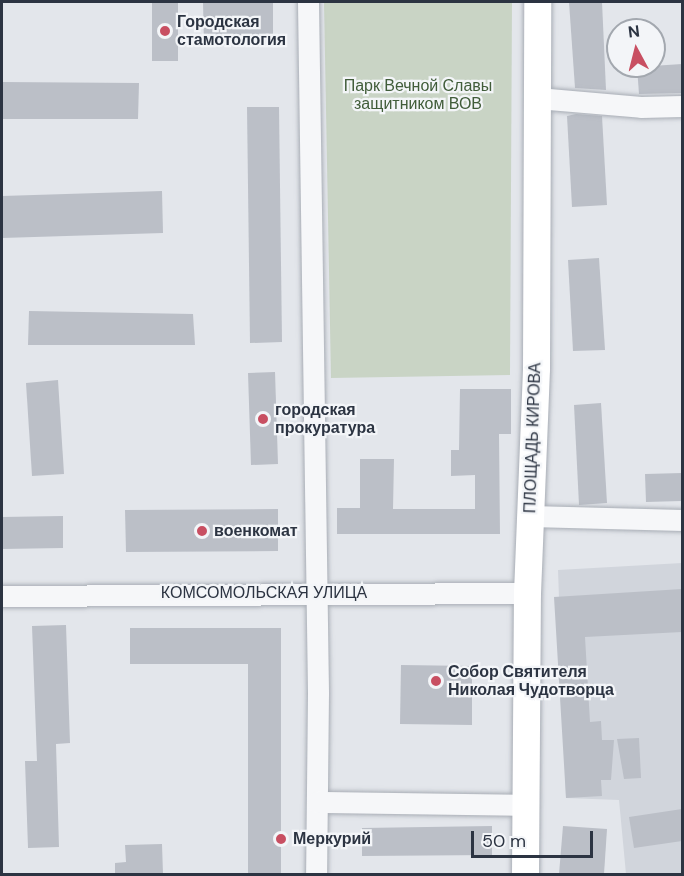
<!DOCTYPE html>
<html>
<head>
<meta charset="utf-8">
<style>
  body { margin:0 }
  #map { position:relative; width:684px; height:876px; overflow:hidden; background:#e3e6eb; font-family:"DM Sans",sans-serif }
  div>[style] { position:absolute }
  .built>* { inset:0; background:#d1d5dc }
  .green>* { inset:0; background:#c9d4c5 }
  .building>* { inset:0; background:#bbbfc7 }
  .roads { filter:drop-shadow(0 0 2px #a8adb5) drop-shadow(0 0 2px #a8adb5) }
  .minor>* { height:21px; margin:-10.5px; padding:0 10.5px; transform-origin:10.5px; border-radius:10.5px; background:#f6f7f9 }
  .major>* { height:27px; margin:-13.5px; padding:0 13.5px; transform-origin:13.5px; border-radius:13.5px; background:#fff }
  .dots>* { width:16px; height:16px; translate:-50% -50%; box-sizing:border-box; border:3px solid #f3f5f8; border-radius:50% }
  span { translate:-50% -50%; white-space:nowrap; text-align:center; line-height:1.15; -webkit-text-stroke:4.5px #f3f5f8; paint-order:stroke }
  .poi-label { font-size:16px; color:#2c3442; font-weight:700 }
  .left { translate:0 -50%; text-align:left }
  .park-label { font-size:16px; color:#415d3a }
  .street-label { font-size:16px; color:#2c3442 }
  .frame { position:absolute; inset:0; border:3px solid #2c3442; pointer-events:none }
  .north { position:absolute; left:606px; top:18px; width:60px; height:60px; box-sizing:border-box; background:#f3f5f8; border:2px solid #a3a8af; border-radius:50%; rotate:353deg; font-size:16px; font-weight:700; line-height:24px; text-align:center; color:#2c3442 }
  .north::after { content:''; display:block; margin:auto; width:21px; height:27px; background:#c84f62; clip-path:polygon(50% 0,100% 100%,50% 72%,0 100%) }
  .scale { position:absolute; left:471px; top:831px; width:122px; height:27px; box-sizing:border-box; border:3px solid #2c3442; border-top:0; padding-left:8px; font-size:18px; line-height:21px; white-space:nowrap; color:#2c3442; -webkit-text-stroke:4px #f3f5f8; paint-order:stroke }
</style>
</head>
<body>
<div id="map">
  <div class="built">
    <div style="clip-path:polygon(682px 563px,682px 874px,626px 874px,619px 800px,566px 798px,558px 570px)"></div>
  </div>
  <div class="green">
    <div style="clip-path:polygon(324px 2px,512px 2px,510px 375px,331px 378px)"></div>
  </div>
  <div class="building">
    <div style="clip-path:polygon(152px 2px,178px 2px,178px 61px,152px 61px)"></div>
    <div style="clip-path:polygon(203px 2px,273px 2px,273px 44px,204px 45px)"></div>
    <div style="clip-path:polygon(569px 2px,602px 2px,606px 90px,575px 88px)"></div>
    <div style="clip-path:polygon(682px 64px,682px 93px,639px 94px,637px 67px)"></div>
    <div style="clip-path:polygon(2px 82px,139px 83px,138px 119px,2px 119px)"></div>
    <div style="clip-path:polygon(247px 107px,279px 107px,282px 342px,250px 343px)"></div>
    <div style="clip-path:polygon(576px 114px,602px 116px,607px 205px,572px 207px,567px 116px)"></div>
    <div style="clip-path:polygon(162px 191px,163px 233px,2px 238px,2px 196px)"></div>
    <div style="clip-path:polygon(599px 258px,605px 350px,573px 351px,568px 260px)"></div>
    <div style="clip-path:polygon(29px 311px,193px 314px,195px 345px,28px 345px)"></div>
    <div style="clip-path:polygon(275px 372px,278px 464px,251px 465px,248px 373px)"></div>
    <div style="clip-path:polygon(58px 380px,64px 474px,32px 476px,26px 383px)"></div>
    <div style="clip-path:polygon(460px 389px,511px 389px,511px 434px,499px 434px,500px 534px,337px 534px,337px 508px,360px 508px,360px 459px,394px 459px,393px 509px,475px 509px,475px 475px,451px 476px,451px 450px,459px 450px)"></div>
    <div style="clip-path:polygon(601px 403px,607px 503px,579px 505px,574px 405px)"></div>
    <div style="clip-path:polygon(682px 473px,682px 501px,646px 502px,645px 474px)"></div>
    <div style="clip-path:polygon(278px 509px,278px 551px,126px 552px,125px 510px)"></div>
    <div style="clip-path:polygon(63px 516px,63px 548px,2px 549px,2px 517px)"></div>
    <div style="clip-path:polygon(682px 589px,682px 632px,585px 637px,590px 722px,601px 721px,602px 740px,614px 740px,611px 780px,601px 780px,602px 796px,566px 798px,554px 597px)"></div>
    <div style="clip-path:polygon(66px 625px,70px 743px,56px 744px,59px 847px,28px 848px,25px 761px,37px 761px,32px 626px)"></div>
    <div style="clip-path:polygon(130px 628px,281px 628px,281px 874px,248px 874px,248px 664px,130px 664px)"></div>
    <div style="clip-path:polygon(401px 665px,472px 666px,472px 725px,400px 724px)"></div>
    <div style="clip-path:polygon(639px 738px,641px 778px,624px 779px,617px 739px)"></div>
    <div style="clip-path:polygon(682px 809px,682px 841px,634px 848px,629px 817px)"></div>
    <div style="clip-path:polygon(492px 826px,492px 855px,362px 856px,362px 828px)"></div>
    <div style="clip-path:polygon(563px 826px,607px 829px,604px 874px,559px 874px)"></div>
    <div style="clip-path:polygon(162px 844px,163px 874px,115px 874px,115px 863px,126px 862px,125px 845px)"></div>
  </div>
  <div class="roads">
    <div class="minor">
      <div style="left:308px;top:2px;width:691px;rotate:89.17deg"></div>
      <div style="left:318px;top:693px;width:181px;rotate:90.6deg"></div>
      <div style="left:537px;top:98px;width:104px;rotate:4.9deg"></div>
      <div style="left:641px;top:107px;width:41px;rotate:-1.4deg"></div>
      <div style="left:531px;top:516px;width:151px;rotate:1.5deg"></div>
      <div style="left:2px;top:596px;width:525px;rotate:-0.33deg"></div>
      <div style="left:317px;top:802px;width:208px;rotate:0.8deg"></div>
    </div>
    <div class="major">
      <div style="left:525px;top:874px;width:281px;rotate:-89.6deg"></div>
      <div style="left:527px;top:593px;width:225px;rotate:-87.7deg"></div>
      <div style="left:536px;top:368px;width:366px;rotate:-89.8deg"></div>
    </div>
  </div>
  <div class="dots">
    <div style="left:165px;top:31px;background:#c84f62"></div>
    <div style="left:263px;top:419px;background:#c84f62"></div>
    <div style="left:202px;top:531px;background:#c84f62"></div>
    <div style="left:436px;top:681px;background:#c84f62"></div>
    <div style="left:281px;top:839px;background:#c84f62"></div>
  </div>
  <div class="poi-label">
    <span class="left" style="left:177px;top:31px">Городская<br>стамотология</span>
    <span class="left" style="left:275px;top:419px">городская<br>прокуратура</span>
    <span class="left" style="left:214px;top:531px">военкомат</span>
    <span class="left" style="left:448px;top:681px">Собор Святителя<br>Николая Чудотворца</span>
    <span class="left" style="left:293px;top:839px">Меркурий</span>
  </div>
  <div class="park-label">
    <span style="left:418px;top:95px">Парк Вечной Славы<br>защитником ВОВ</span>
  </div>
  <div class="street-label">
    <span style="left:533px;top:438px;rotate:-88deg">ПЛОЩАДЬ КИРОВА</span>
    <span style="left:264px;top:593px">КОМСОМОЛЬСКАЯ УЛИЦА</span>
  </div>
  <div class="frame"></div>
  <div class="north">N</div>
  <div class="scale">50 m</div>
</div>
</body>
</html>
